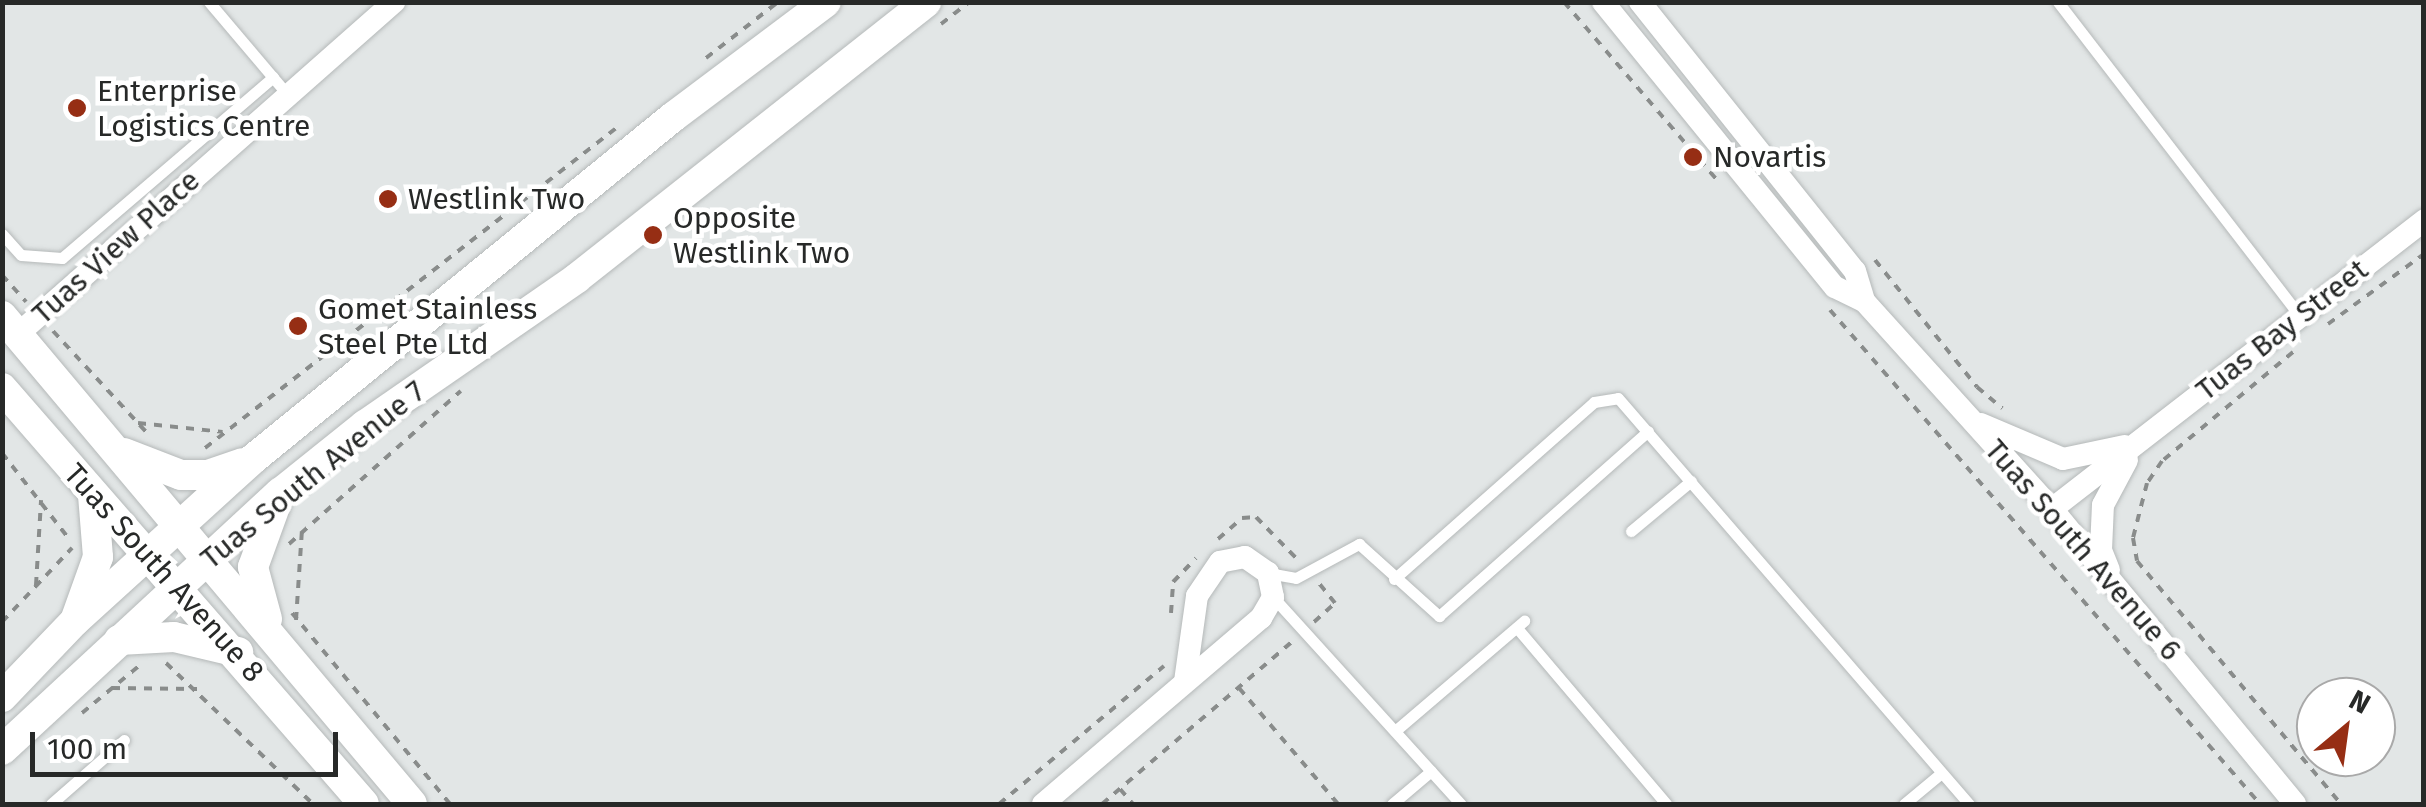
<!DOCTYPE html>
<html>
<head>
<meta charset="utf-8">
<style>
  body { margin:0 }
  #map { position:relative; width:2426px; height:807px; overflow:hidden; background:#e2e6e6; font-family:"Fira Sans",sans-serif }
  div>[style] { position:absolute }
  .path>* { height:4px; margin-top:-2px; transform-origin:0; background:repeating-linear-gradient(90deg,#898c8b 0 8px,transparent 0 16px) }
  .roads { filter:drop-shadow(0 0 2px #b5b9b9) drop-shadow(0 0 2px #b5b9b9) }
  .service>* { height:11px; margin:-5.5px; padding:0 5.5px; transform-origin:5.5px; border-radius:5.5px; background:#fff }
  .minor>* { height:22px; margin:-11px; padding:0 11px; transform-origin:11px; border-radius:11px; background:#fff }
  .tertiary>* { height:30px; margin:-15px; padding:0 15px; transform-origin:15px; border-radius:15px; background:#fff }
  .dots>* { width:28px; height:28px; translate:-50% -50%; box-sizing:border-box; border:5px solid #fff; border-radius:50% }
  span { translate:-50% -50%; white-space:nowrap; text-align:center; line-height:1.15; -webkit-text-stroke:9px #fff; paint-order:stroke }
  .poi-label { font-size:30px; color:#272928 }
  .left { translate:0 -50%; text-align:left }
  .street-label { font-size:30px; color:#272928 }
  .frame { position:absolute; inset:0; border:5px solid #272928; pointer-events:none }
  .north { position:absolute; left:2296px; top:677px; width:100px; height:100px; box-sizing:border-box; background:#fff; border:2px solid #a9a9a9; border-radius:50%; rotate:29deg; font-size:28px; font-weight:700; line-height:40px; text-align:center; color:#272928 }
  .north::after { content:''; display:block; margin:auto; width:35px; height:45px; background:#962e14; clip-path:polygon(50% 0,100% 100%,50% 72%,0 100%) }
  .scale { position:absolute; left:30px; top:732px; width:308px; height:45px; box-sizing:border-box; border:5px solid #272928; border-top:0; padding-left:12px; font-size:30px; line-height:35px; white-space:nowrap; color:#272928; -webkit-text-stroke:8px #fff; paint-order:stroke }
</style>
</head>
<body>
<div id="map">
  <div class="path">
    <div style="left:1564px;top:2px;width:238px;rotate:49.3deg"></div>
    <div style="left:941px;top:24px;width:36px;rotate:-38deg"></div>
    <div style="left:706px;top:58px;width:91px;rotate:-37.9deg"></div>
    <div style="left:1875px;top:260px;width:163px;rotate:51.2deg"></div>
    <div style="left:1977px;top:387px;width:33px;rotate:40deg"></div>
    <div style="left:2px;top:275px;width:36px;rotate:48deg"></div>
    <div style="left:1830px;top:310px;width:655px;rotate:48.96deg"></div>
    <div style="left:2328px;top:324px;width:119px;rotate:-36.1deg"></div>
    <div style="left:53px;top:331px;width:140px;rotate:47.3deg"></div>
    <div style="left:2293px;top:352px;width:170px;rotate:140.2deg"></div>
    <div style="left:2162px;top:461px;width:27px;rotate:124deg"></div>
    <div style="left:2147px;top:483px;width:57px;rotate:104.3deg"></div>
    <div style="left:2133px;top:538px;width:23px;rotate:80deg"></div>
    <div style="left:2137px;top:561px;width:317px;rotate:50deg"></div>
    <div style="left:138px;top:423px;width:85px;rotate:6deg"></div>
    <div style="left:205px;top:448px;width:526px;rotate:-37.89deg"></div>
    <div style="left:2px;top:453px;width:110px;rotate:52deg"></div>
    <div style="left:1218px;top:539px;width:32px;rotate:-41deg"></div>
    <div style="left:1242px;top:518px;width:14px;rotate:-4deg"></div>
    <div style="left:1256px;top:517px;width:60px;rotate:45.7deg"></div>
    <div style="left:289px;top:544px;width:230px;rotate:-41.7deg"></div>
    <div style="left:36px;top:585px;width:85px;rotate:-86.6deg"></div>
    <div style="left:292px;top:613px;width:248px;rotate:50.4deg"></div>
    <div style="left:1171px;top:613px;width:31px;rotate:-86deg"></div>
    <div style="left:1173px;top:582px;width:33px;rotate:-46deg"></div>
    <div style="left:296px;top:620px;width:90px;rotate:-86.2deg"></div>
    <div style="left:2px;top:622px;width:102px;rotate:-46.6deg"></div>
    <div style="left:1314px;top:622px;width:28px;rotate:-42deg"></div>
    <div style="left:1335px;top:603px;width:27px;rotate:-129deg"></div>
    <div style="left:166px;top:663px;width:204px;rotate:43.8deg"></div>
    <div style="left:112px;top:688px;width:85px;rotate:0.7deg"></div>
    <div style="left:1239px;top:688px;width:153px;rotate:49.5deg"></div>
    <div style="left:82px;top:713px;width:75px;rotate:-39.6deg"></div>
    <div style="left:1120px;top:789px;width:20px;rotate:49deg"></div>
    <div style="left:999px;top:804px;width:215px;rotate:-39.9deg"></div>
    <div style="left:1102px;top:804px;width:250px;rotate:-40.5deg"></div>
  </div>
  <div class="roads">
    <div class="service">
      <div style="left:209px;top:2px;width:122px;rotate:49.7deg"></div>
      <div style="left:2058px;top:2px;width:396px;rotate:52.4deg"></div>
      <div style="left:2px;top:234px;width:28px;rotate:48deg"></div>
      <div style="left:21px;top:255px;width:41px;rotate:4.2deg"></div>
      <div style="left:62px;top:258px;width:278px;rotate:-40.6deg"></div>
      <div style="left:1631px;top:531px;width:78px;rotate:-39.8deg"></div>
      <div style="left:1268px;top:573px;width:28px;rotate:10deg"></div>
      <div style="left:1296px;top:578px;width:72px;rotate:-28.4deg"></div>
      <div style="left:1359px;top:544px;width:108px;rotate:42deg"></div>
      <div style="left:1439px;top:616px;width:279px;rotate:-41.5deg"></div>
      <div style="left:1394px;top:579px;width:267px;rotate:-41.5deg"></div>
      <div style="left:1594px;top:402px;width:24px;rotate:-9deg"></div>
      <div style="left:1618px;top:398px;width:537px;rotate:49.16deg"></div>
      <div style="left:1273px;top:597px;width:280px;rotate:47.8deg"></div>
      <div style="left:1517px;top:628px;width:231px;rotate:49.7deg"></div>
      <div style="left:1395px;top:731px;width:170px;rotate:-40.5deg"></div>
      <div style="left:51px;top:804px;width:97px;rotate:-41.2deg"></div>
      <div style="left:1392px;top:804px;width:51px;rotate:-40.2deg"></div>
      <div style="left:1904px;top:804px;width:47px;rotate:-39.8deg"></div>
    </div>
    <div class="minor">
      <div style="left:1603px;top:2px;width:367px;rotate:50.9deg"></div>
      <div style="left:1835px;top:287px;width:32px;rotate:26deg"></div>
      <div style="left:1864px;top:301px;width:280px;rotate:47.9deg"></div>
      <div style="left:2052px;top:509px;width:382px;rotate:50.5deg"></div>
      <div style="left:1640px;top:2px;width:344px;rotate:51.4deg"></div>
      <div style="left:1855px;top:271px;width:31px;rotate:73deg"></div>
      <div style="left:18px;top:334px;width:502px;rotate:-41.44deg"></div>
      <div style="left:1981px;top:424px;width:89px;rotate:23.1deg"></div>
      <div style="left:2063px;top:459px;width:63px;rotate:-11.8deg"></div>
      <div style="left:2052px;top:509px;width:471px;rotate:-37.8deg"></div>
      <div style="left:2109px;top:570px;width:22px;rotate:-112deg"></div>
      <div style="left:2101px;top:550px;width:45px;rotate:-87.5deg"></div>
      <div style="left:2103px;top:505px;width:51px;rotate:-61.9deg"></div>
      <div style="left:1043px;top:804px;width:287px;rotate:-40.5deg"></div>
      <div style="left:1261px;top:618px;width:24px;rotate:-60deg"></div>
      <div style="left:1273px;top:597px;width:25px;rotate:-102deg"></div>
      <div style="left:1268px;top:573px;width:28px;rotate:-145deg"></div>
      <div style="left:1245px;top:557px;width:25px;rotate:169deg"></div>
      <div style="left:1220px;top:562px;width:41px;rotate:124.1deg"></div>
      <div style="left:1197px;top:596px;width:86px;rotate:98deg"></div>
    </div>
    <div class="tertiary">
      <div style="left:2px;top:316px;width:637px;rotate:49.96deg"></div>
      <div style="left:2px;top:388px;width:551px;rotate:48.97deg"></div>
      <div style="left:124px;top:453px;width:61px;rotate:21.1deg"></div>
      <div style="left:181px;top:475px;width:27px"></div>
      <div style="left:208px;top:475px;width:36px;rotate:-19deg"></div>
      <div style="left:76px;top:618px;width:65px;rotate:-70.2deg"></div>
      <div style="left:98px;top:557px;width:62px;rotate:-94.6deg"></div>
      <div style="left:267px;top:619px;width:54px;rotate:-105.1deg"></div>
      <div style="left:253px;top:567px;width:70px;rotate:-70deg"></div>
      <div style="left:119px;top:640px;width:55px;rotate:-3.1deg"></div>
      <div style="left:174px;top:637px;width:66px;rotate:13.2deg"></div>
      <div style="left:2px;top:697px;width:105px;rotate:-46.2deg"></div>
      <div style="left:75px;top:621px;width:241px;rotate:-42.3deg"></div>
      <div style="left:253px;top:459px;width:542px;rotate:-39.16deg"></div>
      <div style="left:673px;top:117px;width:191px;rotate:-36.9deg"></div>
      <div style="left:2px;top:750px;width:379px;rotate:-42.8deg"></div>
      <div style="left:280px;top:493px;width:109px;rotate:-38.7deg"></div>
      <div style="left:365px;top:425px;width:258px;rotate:-34.7deg"></div>
      <div style="left:577px;top:278px;width:445px;rotate:-38.3deg"></div>
    </div>
  </div>
  <div class="dots">
    <div style="left:77px;top:108px;background:#962e14"></div>
    <div style="left:1693px;top:157px;background:#962e14"></div>
    <div style="left:388px;top:199px;background:#962e14"></div>
    <div style="left:653px;top:235px;background:#962e14"></div>
    <div style="left:298px;top:326px;background:#962e14"></div>
  </div>
  <div class="poi-label">
    <span class="left" style="left:97px;top:108px">Enterprise<br>Logistics Centre</span>
    <span class="left" style="left:1713px;top:157px">Novartis</span>
    <span class="left" style="left:408px;top:199px">Westlink Two</span>
    <span class="left" style="left:673px;top:235px">Opposite<br>Westlink Two</span>
    <span class="left" style="left:318px;top:326px">Gomet Stainless<br>Steel Pte Ltd</span>
  </div>
  <div class="street-label">
    <span style="left:116px;top:247px;rotate:-42deg">Tuas View Place</span>
    <span style="left:2282px;top:330px;rotate:-38deg">Tuas Bay Street</span>
    <span style="left:313px;top:475px;rotate:-39deg">Tuas South Avenue 7</span>
    <span style="left:2083px;top:550px;rotate:49deg">Tuas South Avenue 6</span>
    <span style="left:164px;top:573px;rotate:48deg">Tuas South Avenue 8</span>
  </div>
  <div class="frame"></div>
  <div class="north">N</div>
  <div class="scale">100 m</div>
</div>
</body>
</html>
